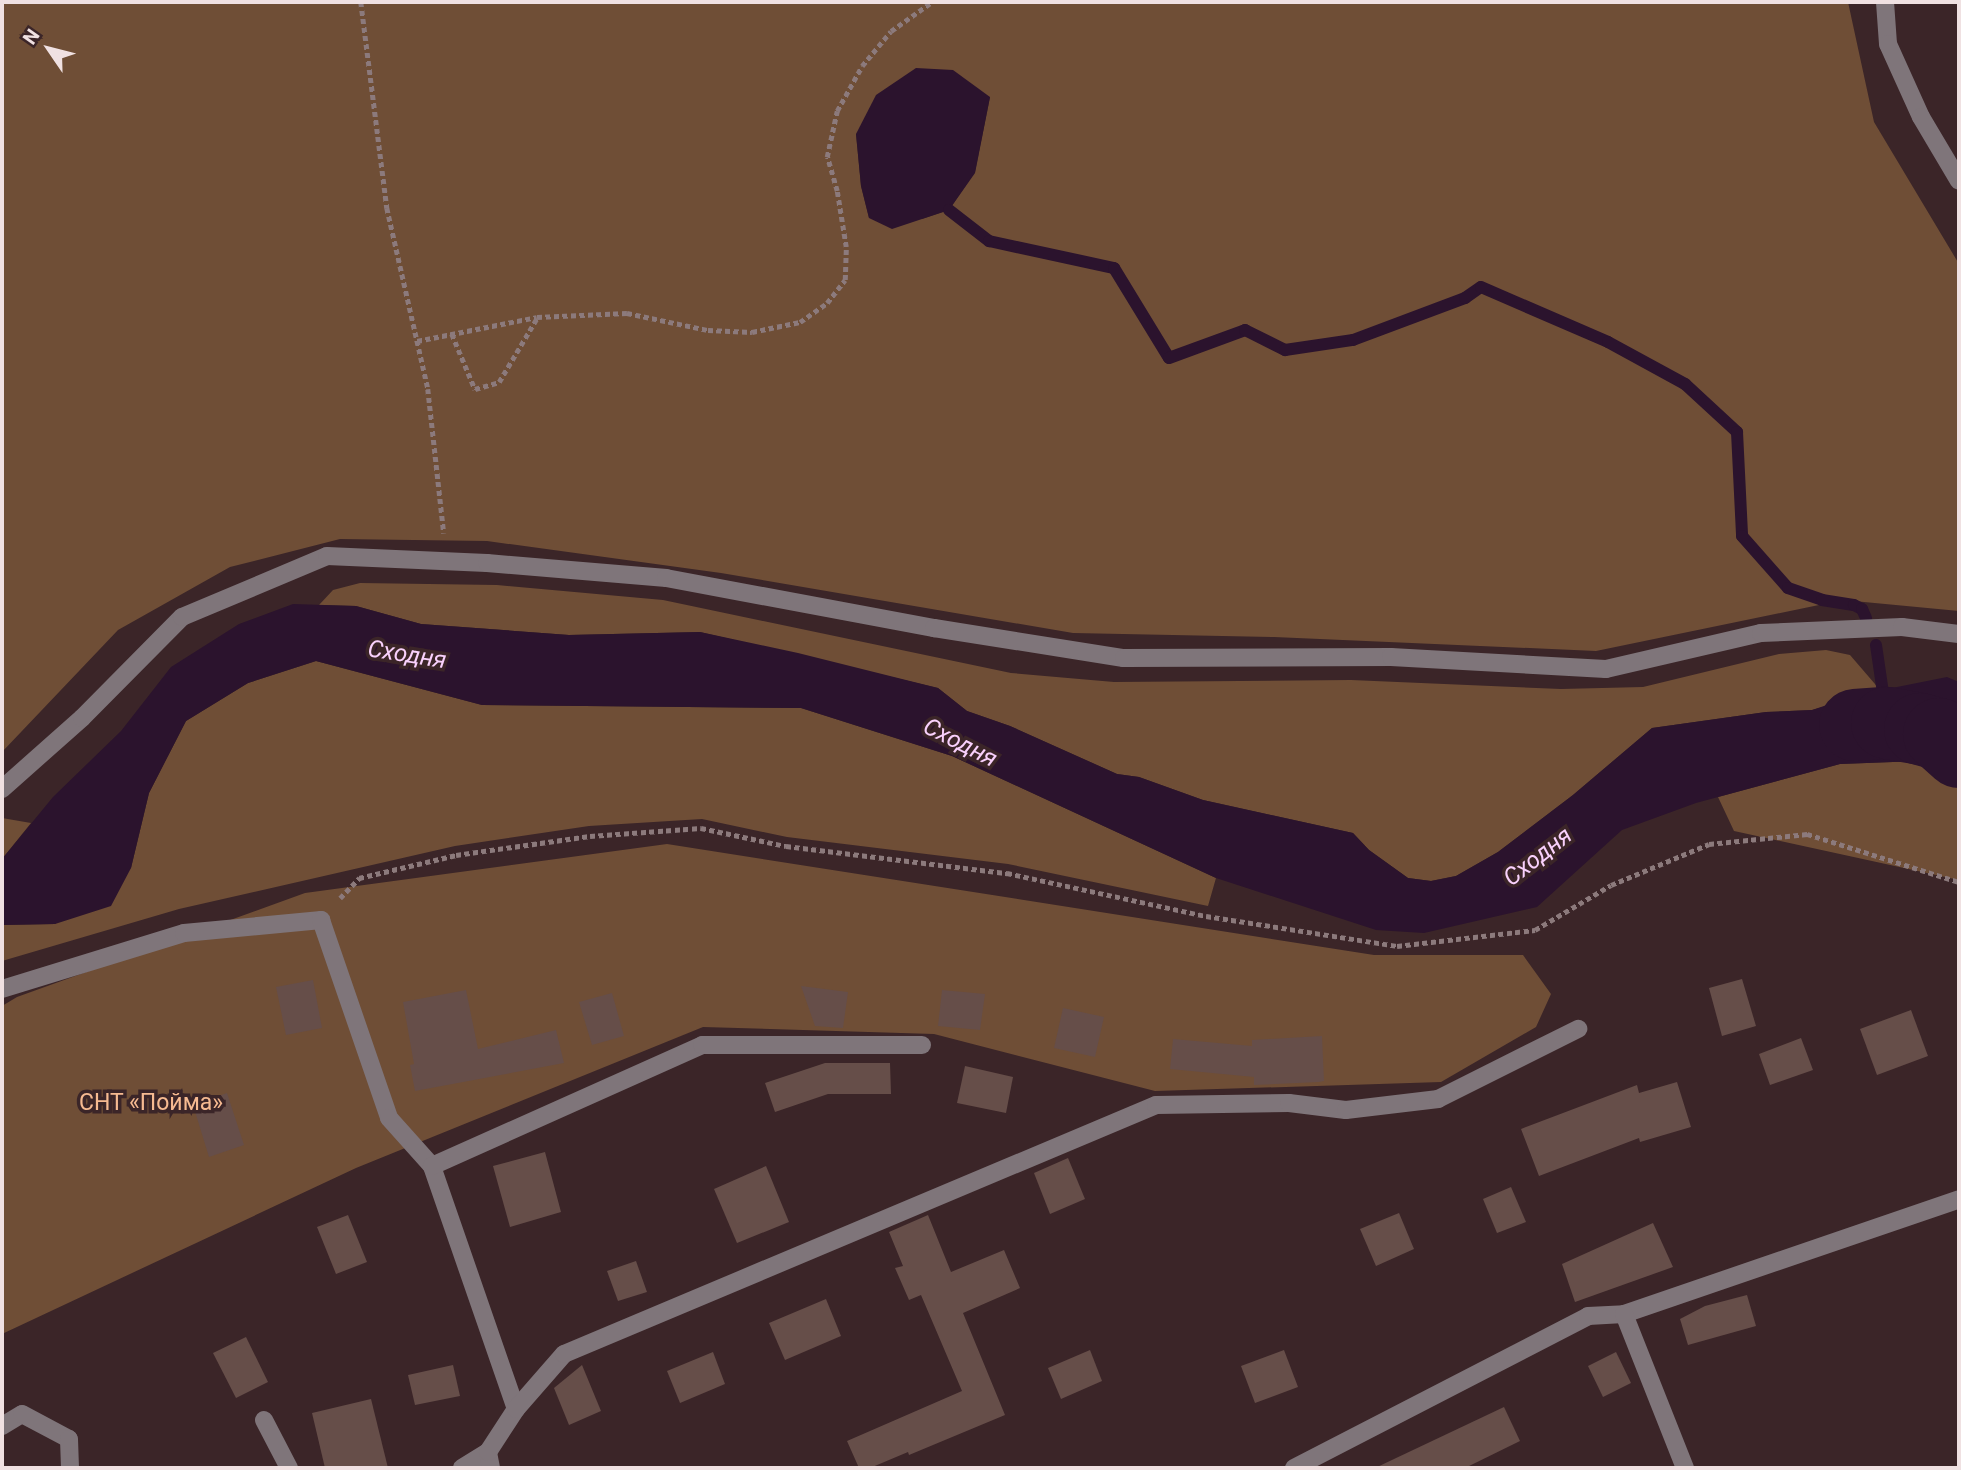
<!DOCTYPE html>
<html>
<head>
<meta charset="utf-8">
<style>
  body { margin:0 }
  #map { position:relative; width:1961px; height:1470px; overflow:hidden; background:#3b2528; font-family:Roboto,sans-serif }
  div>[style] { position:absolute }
  .green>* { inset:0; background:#6f4e36 }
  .water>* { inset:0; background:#2b132d }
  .stream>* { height:12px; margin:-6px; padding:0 6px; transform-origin:6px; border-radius:6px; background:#2b132d }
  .river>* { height:72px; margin:-36px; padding:0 36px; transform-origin:36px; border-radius:36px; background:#2b132d }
  .building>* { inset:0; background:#664e49 }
  .path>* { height:4.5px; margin-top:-2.25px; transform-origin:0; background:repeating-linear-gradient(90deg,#8c7a7c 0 5px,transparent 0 8.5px) }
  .minor>* { height:18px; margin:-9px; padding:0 9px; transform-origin:9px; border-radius:9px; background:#7f757a }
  span { translate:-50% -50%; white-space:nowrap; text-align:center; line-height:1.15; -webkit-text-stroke:7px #3b2528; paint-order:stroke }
  .park-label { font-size:23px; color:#f6ba91 }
  .water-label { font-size:24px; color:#f9d1fc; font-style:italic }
  .frame { position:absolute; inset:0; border:4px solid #f0e1e2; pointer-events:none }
  .north { position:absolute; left:14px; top:14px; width:70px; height:70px; -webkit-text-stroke:5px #3b2528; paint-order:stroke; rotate:305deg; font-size:19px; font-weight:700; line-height:28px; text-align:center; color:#f0e1e2 }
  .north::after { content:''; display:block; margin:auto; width:24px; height:32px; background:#f0e1e2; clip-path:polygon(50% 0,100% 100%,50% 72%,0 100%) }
</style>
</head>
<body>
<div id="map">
  <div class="green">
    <div style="clip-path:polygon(evenodd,2px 2px,1848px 2px,1874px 122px,1959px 264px,1959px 611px,1843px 600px,1596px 651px,1274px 637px,1073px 633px,721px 573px,487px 541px,340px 539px,230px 567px,118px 630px,2px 752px,2px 2px,990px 97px,975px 172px,949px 210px,922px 219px,869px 218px,861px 186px,856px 134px,990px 97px)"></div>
    <div style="clip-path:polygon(360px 583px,497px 585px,663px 600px,1011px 673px,1114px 682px,1351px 680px,1561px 689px,1643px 687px,1779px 654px,1826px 650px,1850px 655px,1881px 691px,1812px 710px,1766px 712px,1652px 728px,1573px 795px,1498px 852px,1456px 876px,1431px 881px,1408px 878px,1369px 850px,1353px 833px,1203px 800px,1139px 777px,1117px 774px,1010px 726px,967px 711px,938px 688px,700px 632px,569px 635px,421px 624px,356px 606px,319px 605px,333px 590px)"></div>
    <div style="clip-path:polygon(316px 661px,482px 705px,801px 708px,952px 756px,1216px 878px,1208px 906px,1008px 864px,787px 837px,702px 819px,589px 826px,455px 846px,179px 909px,2px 961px,2px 925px,55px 924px,131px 868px,149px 793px,186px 721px,248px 683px)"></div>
    <div style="clip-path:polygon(1959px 740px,1959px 880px,1734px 831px,1718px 797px,1840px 764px,1919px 761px)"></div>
    <div style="clip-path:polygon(2px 818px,31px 823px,2px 859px)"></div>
    <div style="clip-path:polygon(667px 844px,1374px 955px,1523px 955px,1551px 994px,1536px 1027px,1441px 1082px,1155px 1091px,934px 1034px,703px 1027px,356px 1168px,2px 1334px,2px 1006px,17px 997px,305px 893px)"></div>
  </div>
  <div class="water">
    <div style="clip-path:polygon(916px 68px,953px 70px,990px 97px,975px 173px,949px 210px,892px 229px,869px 218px,861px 186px,856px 134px,876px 95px)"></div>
    <div style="clip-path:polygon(293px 604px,356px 606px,421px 624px,569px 635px,700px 632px,798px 653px,938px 688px,967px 711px,1010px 726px,1117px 774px,1139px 777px,1203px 800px,1353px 833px,1369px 850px,1408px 878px,1431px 881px,1456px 876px,1498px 852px,1573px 795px,1652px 728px,1766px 712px,1812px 710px,1857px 695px,1947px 677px,1959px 682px,1959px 740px,1919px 761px,1840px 764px,1696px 803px,1622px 830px,1537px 907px,1424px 933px,1376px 930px,1216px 878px,952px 756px,801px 708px,482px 705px,316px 661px,248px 683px,186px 721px,149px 793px,131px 868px,111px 906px,55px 924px,2px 925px,2px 859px,53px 797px,121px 731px,171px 667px,239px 624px)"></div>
  </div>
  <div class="stream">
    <div style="left:949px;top:210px;width:51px;rotate:37.8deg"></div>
    <div style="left:989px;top:241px;width:128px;rotate:12.2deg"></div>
    <div style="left:1114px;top:268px;width:105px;rotate:58.6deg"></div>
    <div style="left:1169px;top:358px;width:81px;rotate:-20.2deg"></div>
    <div style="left:1245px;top:330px;width:45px;rotate:26.6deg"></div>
    <div style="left:1285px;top:350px;width:69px;rotate:-8.4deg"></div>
    <div style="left:1353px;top:340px;width:120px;rotate:-20.6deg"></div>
    <div style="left:1465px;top:298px;width:19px;rotate:-35deg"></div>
    <div style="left:1481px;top:287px;width:138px;rotate:23.4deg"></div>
    <div style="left:1608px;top:342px;width:88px;rotate:28.6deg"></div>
    <div style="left:1685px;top:384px;width:71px;rotate:42.7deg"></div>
    <div style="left:1737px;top:432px;width:104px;rotate:87.2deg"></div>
    <div style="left:1742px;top:536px;width:69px;rotate:48.5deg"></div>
    <div style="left:1788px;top:588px;width:36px;rotate:19deg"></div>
    <div style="left:1822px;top:600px;width:32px;rotate:9deg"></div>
    <div style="left:1854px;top:605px;width:9px;rotate:27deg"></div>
    <div style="left:1862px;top:609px;width:10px;rotate:66deg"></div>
    <div style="left:1876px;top:645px;width:63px;rotate:81.7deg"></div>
  </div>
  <div class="river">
    <div style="left:1855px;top:725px;width:32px;rotate:-4deg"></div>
    <div style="left:1887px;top:723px;width:34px;rotate:10deg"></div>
    <div style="left:1920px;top:729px;width:20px;rotate:15deg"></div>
    <div style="left:1939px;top:734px;width:27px;rotate:42deg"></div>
  </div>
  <div class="building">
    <div style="clip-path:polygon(1742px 979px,1756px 1026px,1722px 1036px,1709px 988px)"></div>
    <div style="clip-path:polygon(313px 980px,322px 1028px,286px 1035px,276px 987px)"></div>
    <div style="clip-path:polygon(801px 986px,848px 992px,843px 1028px,815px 1026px)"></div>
    <div style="clip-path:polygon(466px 990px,478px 1049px,556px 1030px,564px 1063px,415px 1091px,410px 1065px,414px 1064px,403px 1002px)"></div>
    <div style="clip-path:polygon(942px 990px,985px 994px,980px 1030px,938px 1026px)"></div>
    <div style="clip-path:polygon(612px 993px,624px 1036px,592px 1045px,579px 1002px)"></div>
    <div style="clip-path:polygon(1063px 1008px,1104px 1017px,1095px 1057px,1054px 1048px)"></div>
    <div style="clip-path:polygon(1911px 1010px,1928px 1056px,1877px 1075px,1860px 1029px)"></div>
    <div style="clip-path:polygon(1322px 1036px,1324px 1081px,1319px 1082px,1254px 1085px,1254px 1077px,1170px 1069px,1173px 1039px,1252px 1046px,1252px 1040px)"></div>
    <div style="clip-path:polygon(1801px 1038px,1813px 1070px,1770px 1085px,1759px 1054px)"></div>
    <div style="clip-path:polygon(825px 1063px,890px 1063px,891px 1094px,828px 1094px,775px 1112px,765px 1083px)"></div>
    <div style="clip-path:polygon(965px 1066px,1013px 1077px,1006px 1113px,957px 1103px)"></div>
    <div style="clip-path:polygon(1677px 1082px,1691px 1127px,1640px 1142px,1639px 1138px,1539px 1176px,1521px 1129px,1637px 1085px,1639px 1093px)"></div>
    <div style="clip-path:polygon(227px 1093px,244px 1145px,209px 1157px,193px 1105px)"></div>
    <div style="clip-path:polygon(545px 1152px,561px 1212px,510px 1227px,493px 1166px)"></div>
    <div style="clip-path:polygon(1068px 1158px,1085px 1199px,1050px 1214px,1034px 1173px)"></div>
    <div style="clip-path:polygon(766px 1166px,789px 1222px,737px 1243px,714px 1189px)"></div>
    <div style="clip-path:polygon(1511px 1187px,1526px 1222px,1497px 1233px,1483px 1199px)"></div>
    <div style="clip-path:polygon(1399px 1213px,1414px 1249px,1376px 1266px,1360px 1229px)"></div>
    <div style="clip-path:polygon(348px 1215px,367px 1262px,336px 1274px,317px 1227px)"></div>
    <div style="clip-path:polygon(928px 1215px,951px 1272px,1004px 1250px,1020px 1288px,963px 1313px,1005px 1415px,909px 1455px,908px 1452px,870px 1468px,859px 1468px,847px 1441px,962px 1391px,921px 1295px,909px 1300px,895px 1268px,903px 1266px,889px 1232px)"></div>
    <div style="clip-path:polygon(1653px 1223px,1673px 1267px,1575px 1302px,1562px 1264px)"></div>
    <div style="clip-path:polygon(636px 1261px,647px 1292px,618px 1301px,607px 1271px)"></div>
    <div style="clip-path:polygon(1747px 1295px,1756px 1326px,1688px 1345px,1680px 1319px,1705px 1306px)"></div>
    <div style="clip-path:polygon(826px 1299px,841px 1336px,785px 1360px,769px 1323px)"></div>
    <div style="clip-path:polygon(246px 1337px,268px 1382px,236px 1398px,213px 1353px)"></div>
    <div style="clip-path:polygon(1090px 1350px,1102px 1381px,1061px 1399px,1048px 1368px)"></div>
    <div style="clip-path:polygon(1284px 1350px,1298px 1387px,1255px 1403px,1241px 1366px)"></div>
    <div style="clip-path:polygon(713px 1352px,725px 1384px,680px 1403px,667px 1371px)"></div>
    <div style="clip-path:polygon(1616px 1352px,1631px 1383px,1603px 1397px,1588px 1366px)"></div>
    <div style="clip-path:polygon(453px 1365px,460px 1396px,415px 1405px,408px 1375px)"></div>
    <div style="clip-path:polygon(582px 1365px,601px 1411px,569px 1425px,554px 1388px)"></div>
    <div style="clip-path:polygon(371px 1399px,388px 1468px,325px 1468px,312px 1413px)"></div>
    <div style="clip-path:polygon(1504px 1407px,1520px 1441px,1465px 1468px,1375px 1468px)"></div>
  </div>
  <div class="path">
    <div style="left:361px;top:2px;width:208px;rotate:82.8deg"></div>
    <div style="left:387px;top:208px;width:186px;rotate:77.2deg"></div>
    <div style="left:428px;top:389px;width:145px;rotate:83.7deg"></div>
    <div style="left:452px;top:334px;width:60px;rotate:67.3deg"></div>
    <div style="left:475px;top:389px;width:25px;rotate:-16deg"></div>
    <div style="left:499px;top:382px;width:74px;rotate:-59.3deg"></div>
    <div style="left:417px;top:341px;width:122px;rotate:-11.3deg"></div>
    <div style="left:537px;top:317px;width:90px;rotate:-2.5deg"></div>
    <div style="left:627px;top:313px;width:83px;rotate:11.9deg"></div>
    <div style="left:708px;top:330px;width:44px;rotate:2.6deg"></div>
    <div style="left:752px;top:332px;width:49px;rotate:-11.8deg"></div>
    <div style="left:800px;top:322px;width:33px;rotate:-35deg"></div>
    <div style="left:827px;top:303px;width:29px;rotate:-52deg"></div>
    <div style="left:845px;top:280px;width:33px;rotate:-88deg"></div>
    <div style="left:846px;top:247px;width:57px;rotate:-99.1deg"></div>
    <div style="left:837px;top:191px;width:35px;rotate:-106deg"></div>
    <div style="left:827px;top:157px;width:47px;rotate:-77.7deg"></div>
    <div style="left:837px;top:111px;width:51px;rotate:-60.9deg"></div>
    <div style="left:862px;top:66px;width:45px;rotate:-50.4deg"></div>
    <div style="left:891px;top:31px;width:50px;rotate:-35.3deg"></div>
    <div style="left:340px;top:898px;width:28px;rotate:-46deg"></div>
    <div style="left:359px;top:878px;width:100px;rotate:-13.3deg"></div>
    <div style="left:456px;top:855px;width:135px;rotate:-8.1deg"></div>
    <div style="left:590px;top:836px;width:111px;rotate:-4.1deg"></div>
    <div style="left:701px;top:828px;width:87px;rotate:12deg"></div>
    <div style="left:786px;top:846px;width:223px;rotate:7deg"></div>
    <div style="left:1007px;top:873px;width:204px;rotate:12.2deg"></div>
    <div style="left:1206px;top:916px;width:193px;rotate:8.9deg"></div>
    <div style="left:1397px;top:946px;width:139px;rotate:-6.6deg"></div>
    <div style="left:1535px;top:930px;width:88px;rotate:-30.6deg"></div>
    <div style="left:1611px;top:885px;width:106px;rotate:-22.7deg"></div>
    <div style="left:1709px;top:844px;width:99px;rotate:-5.8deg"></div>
    <div style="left:1807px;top:834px;width:159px;rotate:17.5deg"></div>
  </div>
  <div class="minor">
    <div style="left:1885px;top:2px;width:42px;rotate:85.9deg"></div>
    <div style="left:1888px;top:44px;width:80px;rotate:65.7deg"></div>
    <div style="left:1921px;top:117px;width:74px;rotate:59.3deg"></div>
    <div style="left:2px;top:789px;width:107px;rotate:-41.6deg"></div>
    <div style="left:82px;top:718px;width:142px;rotate:-45.3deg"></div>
    <div style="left:182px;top:617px;width:157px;rotate:-22.8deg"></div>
    <div style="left:327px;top:556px;width:160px;rotate:2.5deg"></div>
    <div style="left:487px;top:563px;width:180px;rotate:4.8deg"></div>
    <div style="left:666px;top:578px;width:273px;rotate:10.6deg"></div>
    <div style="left:934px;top:628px;width:192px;rotate:9deg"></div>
    <div style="left:1124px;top:658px;width:267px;rotate:-0.2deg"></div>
    <div style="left:1391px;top:657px;width:215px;rotate:3.2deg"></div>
    <div style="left:1606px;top:669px;width:159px;rotate:-13.1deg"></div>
    <div style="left:1761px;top:633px;width:141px;rotate:-2.4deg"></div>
    <div style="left:1902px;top:627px;width:57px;rotate:7deg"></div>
    <div style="left:2px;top:989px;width:190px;rotate:-17.1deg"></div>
    <div style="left:184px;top:933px;width:138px;rotate:-5.4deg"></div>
    <div style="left:321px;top:920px;width:209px;rotate:71deg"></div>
    <div style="left:389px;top:1118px;width:64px;rotate:48.1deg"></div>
    <div style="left:1624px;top:1314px;width:354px;rotate:-18.9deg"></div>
    <div style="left:516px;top:1409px;width:257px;rotate:-109.1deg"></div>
    <div style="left:432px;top:1166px;width:296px;rotate:-24.1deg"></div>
    <div style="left:702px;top:1045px;width:220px"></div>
    <div style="left:264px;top:1420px;width:54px;rotate:62.5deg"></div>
    <div style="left:2px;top:1426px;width:23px;rotate:-31deg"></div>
    <div style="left:22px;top:1414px;width:53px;rotate:28deg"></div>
    <div style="left:69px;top:1439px;width:29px;rotate:88deg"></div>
    <div style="left:462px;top:1468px;width:31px;rotate:-32deg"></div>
    <div style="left:491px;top:1468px;width:16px;rotate:-101deg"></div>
    <div style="left:488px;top:1452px;width:51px;rotate:-56.9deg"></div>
    <div style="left:516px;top:1409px;width:73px;rotate:-48.9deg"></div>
    <div style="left:564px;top:1354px;width:642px;rotate:-22.81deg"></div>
    <div style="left:1156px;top:1105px;width:133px;rotate:-0.9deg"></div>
    <div style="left:1289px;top:1103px;width:57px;rotate:7deg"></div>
    <div style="left:1346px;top:1110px;width:93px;rotate:-6.8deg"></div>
    <div style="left:1438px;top:1099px;width:157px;rotate:-26.6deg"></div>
    <div style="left:1294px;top:1468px;width:331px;rotate:-27.3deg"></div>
    <div style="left:1588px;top:1316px;width:36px;rotate:-3deg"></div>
    <div style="left:1624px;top:1314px;width:166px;rotate:68.4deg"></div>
  </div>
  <div class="park-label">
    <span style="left:151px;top:1103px">СНТ «Пойма»</span>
  </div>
  <div class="water-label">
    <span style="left:407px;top:655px;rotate:9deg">Сходня</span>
    <span style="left:960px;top:743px;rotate:27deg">Сходня</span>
    <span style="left:1538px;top:857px;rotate:-38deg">Сходня</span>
  </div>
  <div class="frame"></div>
  <div class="north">N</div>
</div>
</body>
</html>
